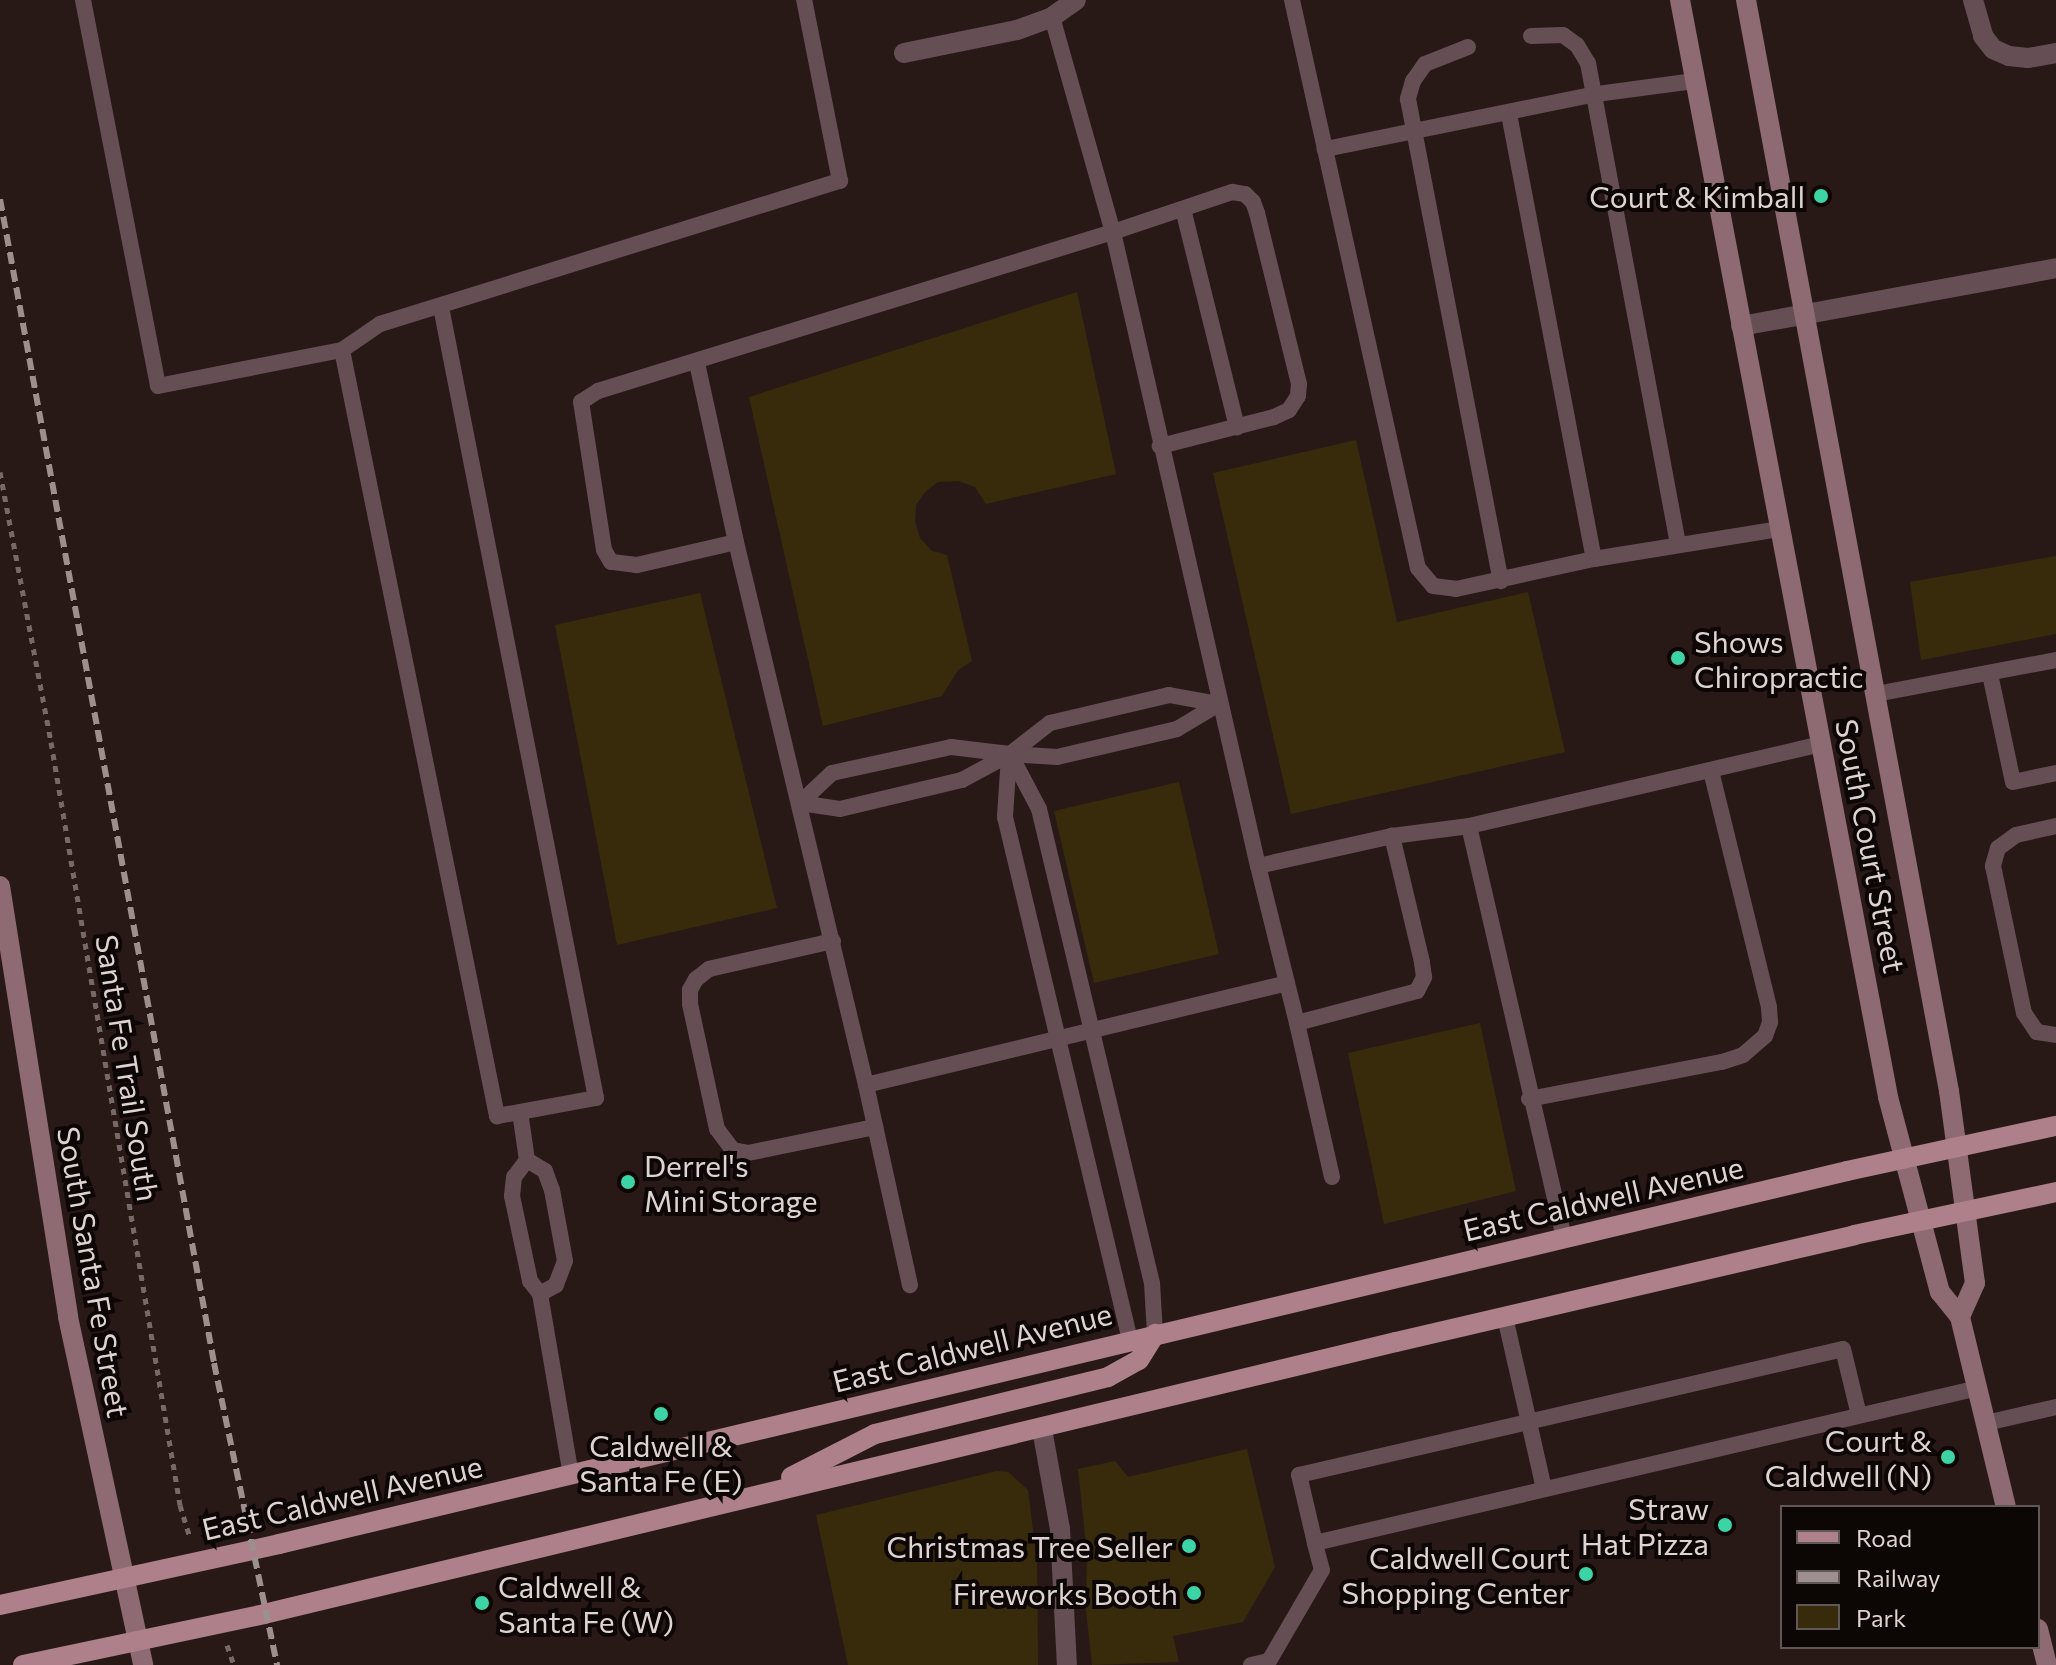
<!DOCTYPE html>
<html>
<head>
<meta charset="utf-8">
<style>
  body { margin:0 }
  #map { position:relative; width:2056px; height:1665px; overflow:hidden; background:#291916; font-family:Commissioner,sans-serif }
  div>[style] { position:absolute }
  .green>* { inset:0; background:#382b0c }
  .path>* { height:5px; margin-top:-2.5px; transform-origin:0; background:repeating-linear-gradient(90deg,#776967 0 6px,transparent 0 12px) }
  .lane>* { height:16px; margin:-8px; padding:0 8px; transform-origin:8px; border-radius:8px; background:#654f54 }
  .street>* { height:20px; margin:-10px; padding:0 10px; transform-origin:10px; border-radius:10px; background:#654f54 }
  .secondary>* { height:20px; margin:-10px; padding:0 10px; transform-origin:10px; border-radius:10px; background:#8e6a72 }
  .primary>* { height:20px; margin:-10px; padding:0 10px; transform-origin:10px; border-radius:10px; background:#ad808a }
  .rail>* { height:6px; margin-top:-3px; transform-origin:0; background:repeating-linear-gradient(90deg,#9c8f8d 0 12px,transparent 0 18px) }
  .dots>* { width:22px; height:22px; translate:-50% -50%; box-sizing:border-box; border:4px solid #0c0605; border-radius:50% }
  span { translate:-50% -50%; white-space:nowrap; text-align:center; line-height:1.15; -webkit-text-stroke:8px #0c0605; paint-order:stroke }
  .poi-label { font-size:30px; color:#ded3d1 }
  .right { translate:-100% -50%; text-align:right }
  .left { translate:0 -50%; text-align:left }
  .street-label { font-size:30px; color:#ded3d1 }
  .legend { position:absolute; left:1780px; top:1505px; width:260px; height:144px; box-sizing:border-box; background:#0c0605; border:2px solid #605857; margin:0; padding:10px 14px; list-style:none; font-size:24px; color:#ded3d1 }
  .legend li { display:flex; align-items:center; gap:16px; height:40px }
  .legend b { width:40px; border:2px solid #605857 }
</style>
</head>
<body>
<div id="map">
  <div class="green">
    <div style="clip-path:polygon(1077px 292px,1116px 474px,986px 504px,975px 487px,959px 481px,938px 482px,925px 492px,916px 505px,915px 521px,920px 538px,932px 551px,947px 555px,972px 661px,958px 670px,942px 696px,823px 726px,749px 397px)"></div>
    <div style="clip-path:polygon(1356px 440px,1397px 622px,1528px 592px,1565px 752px,1291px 814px,1213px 473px)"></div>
    <div style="clip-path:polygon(2056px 556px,2056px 634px,1921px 660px,1910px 582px)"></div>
    <div style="clip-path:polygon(700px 593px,777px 908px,617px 945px,555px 625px)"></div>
    <div style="clip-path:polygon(1179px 782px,1219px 954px,1094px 983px,1054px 811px)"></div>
    <div style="clip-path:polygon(1480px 1023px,1516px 1191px,1384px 1224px,1348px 1053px)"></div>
    <div style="clip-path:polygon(1247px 1449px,1275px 1567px,1243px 1622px,1173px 1636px,1179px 1662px,1092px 1665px,1086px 1610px,1087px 1554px,1078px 1469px,1115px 1461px,1128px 1477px)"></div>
    <div style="clip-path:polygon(997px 1471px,1008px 1472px,1028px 1490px,1037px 1562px,1038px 1665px,848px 1665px,816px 1515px)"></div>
  </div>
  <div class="path">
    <div style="left:0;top:472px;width:275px;rotate:79.3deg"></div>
    <div style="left:51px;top:742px;width:774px;rotate:80.4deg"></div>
    <div style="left:180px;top:1505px;width:34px;rotate:73deg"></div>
    <div style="left:227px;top:1645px;width:21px;rotate:71deg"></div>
  </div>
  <div class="lane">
    <div style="left:83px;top:0;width:393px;rotate:79deg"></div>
    <div style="left:158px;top:386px;width:187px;rotate:-11.1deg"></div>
    <div style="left:342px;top:350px;width:46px;rotate:-34.4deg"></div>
    <div style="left:380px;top:324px;width:482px;rotate:-17.3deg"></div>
    <div style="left:840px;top:181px;width:185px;rotate:-101.2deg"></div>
    <div style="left:1292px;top:0;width:153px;rotate:77.5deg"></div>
    <div style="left:1052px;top:17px;width:223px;rotate:74.2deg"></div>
    <div style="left:1113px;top:232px;width:126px;rotate:-18.6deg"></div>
    <div style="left:1232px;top:192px;width:13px;rotate:9deg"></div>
    <div style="left:1245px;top:194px;width:11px;rotate:45deg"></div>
    <div style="left:1253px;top:202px;width:12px;rotate:70deg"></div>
    <div style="left:1257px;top:213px;width:176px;rotate:76.2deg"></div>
    <div style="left:1299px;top:384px;width:12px;rotate:95deg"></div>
    <div style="left:1298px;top:396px;width:17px;rotate:123deg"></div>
    <div style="left:1289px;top:410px;width:17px;rotate:155deg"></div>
    <div style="left:1274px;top:417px;width:118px;rotate:165.7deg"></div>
    <div style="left:1531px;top:36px;width:32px;rotate:-2deg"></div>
    <div style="left:1563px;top:35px;width:17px;rotate:36deg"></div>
    <div style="left:1577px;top:45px;width:21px;rotate:59deg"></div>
    <div style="left:1588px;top:63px;width:488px;rotate:79.4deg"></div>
    <div style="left:1468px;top:47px;width:46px;rotate:158.4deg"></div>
    <div style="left:1425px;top:64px;width:21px;rotate:125deg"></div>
    <div style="left:1413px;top:81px;width:19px;rotate:106deg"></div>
    <div style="left:1408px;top:99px;width:491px;rotate:79.1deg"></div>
    <div style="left:1694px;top:81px;width:99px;rotate:172.4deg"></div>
    <div style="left:1596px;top:94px;width:277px;rotate:168.5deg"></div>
    <div style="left:1325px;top:149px;width:429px;rotate:77.5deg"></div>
    <div style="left:1418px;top:568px;width:23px;rotate:50deg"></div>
    <div style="left:1433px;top:586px;width:23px;rotate:7deg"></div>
    <div style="left:1456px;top:589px;width:141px;rotate:-12.3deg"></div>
    <div style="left:1594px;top:559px;width:187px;rotate:-9.2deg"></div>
    <div style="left:1509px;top:114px;width:453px;rotate:79.2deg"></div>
    <div style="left:1183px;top:209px;width:225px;rotate:76.1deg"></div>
    <div style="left:441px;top:307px;width:806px;rotate:78.91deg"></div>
    <div style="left:596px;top:1098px;width:77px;rotate:169.6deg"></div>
    <div style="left:342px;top:350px;width:782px;rotate:78.56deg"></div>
    <div style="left:497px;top:1116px;width:23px;rotate:-10deg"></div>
    <div style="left:520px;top:1112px;width:49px;rotate:81.7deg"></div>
    <div style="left:527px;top:1160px;width:21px;rotate:127deg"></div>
    <div style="left:514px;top:1177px;width:19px;rotate:96deg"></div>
    <div style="left:512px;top:1196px;width:87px;rotate:78deg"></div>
    <div style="left:530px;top:1281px;width:16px;rotate:52deg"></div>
    <div style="left:540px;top:1294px;width:184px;rotate:80.3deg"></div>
    <div style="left:697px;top:363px;width:183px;rotate:77.7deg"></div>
    <div style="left:736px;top:542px;width:102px;rotate:166.9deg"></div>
    <div style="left:637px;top:565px;width:26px;rotate:-173deg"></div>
    <div style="left:611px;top:562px;width:14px;rotate:-120deg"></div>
    <div style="left:604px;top:550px;width:150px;rotate:-98.8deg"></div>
    <div style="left:581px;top:402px;width:20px;rotate:-33deg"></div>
    <div style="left:598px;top:391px;width:539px;rotate:-17.16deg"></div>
    <div style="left:1113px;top:232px;width:650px;rotate:77.12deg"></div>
    <div style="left:736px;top:542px;width:558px;rotate:76.54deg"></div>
    <div style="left:866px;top:1085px;width:433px;rotate:-13.6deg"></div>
    <div style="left:1287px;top:983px;width:121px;rotate:-103.9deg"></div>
    <div style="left:1258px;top:866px;width:137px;rotate:-12.6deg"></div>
    <div style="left:1392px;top:836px;width:78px;rotate:-7.4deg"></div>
    <div style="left:1469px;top:826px;width:360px;rotate:-13.1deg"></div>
    <div style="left:1990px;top:674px;width:110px;rotate:78deg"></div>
    <div style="left:2013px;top:782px;width:44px;rotate:-11.8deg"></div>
    <div style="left:1876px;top:694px;width:183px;rotate:-10.7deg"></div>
    <div style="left:1010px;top:754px;width:62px;rotate:62.2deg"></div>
    <div style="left:1039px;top:809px;width:487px;rotate:76.6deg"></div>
    <div style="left:1152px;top:1283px;width:51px;rotate:86.6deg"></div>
    <div style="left:1009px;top:756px;width:61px;rotate:93.8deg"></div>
    <div style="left:1005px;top:817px;width:538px;rotate:76.56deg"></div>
    <div style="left:800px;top:803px;width:44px;rotate:-43.2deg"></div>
    <div style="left:832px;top:773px;width:122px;rotate:-12.3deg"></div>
    <div style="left:951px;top:747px;width:59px;rotate:6.8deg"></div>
    <div style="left:1010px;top:754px;width:51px;rotate:-37.8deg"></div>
    <div style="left:1050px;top:723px;width:122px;rotate:-13.2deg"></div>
    <div style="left:1169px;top:695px;width:51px;rotate:10.2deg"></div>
    <div style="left:800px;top:803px;width:40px;rotate:8.5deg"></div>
    <div style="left:840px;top:809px;width:125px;rotate:-13.4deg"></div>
    <div style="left:962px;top:780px;width:55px;rotate:-28.4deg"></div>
    <div style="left:1010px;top:754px;width:47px;rotate:3.7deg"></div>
    <div style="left:1057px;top:757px;width:123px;rotate:-13.1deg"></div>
    <div style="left:1177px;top:729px;width:49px;rotate:-30.8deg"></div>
    <div style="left:1469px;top:826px;width:423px;rotate:77deg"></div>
    <div style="left:2056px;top:826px;width:41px;rotate:167.3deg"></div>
    <div style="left:2016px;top:835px;width:22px;rotate:144deg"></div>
    <div style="left:1998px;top:848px;width:19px;rotate:106deg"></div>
    <div style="left:1993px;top:866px;width:150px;rotate:78.1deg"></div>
    <div style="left:2024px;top:1013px;width:23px;rotate:56deg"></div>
    <div style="left:2037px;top:1032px;width:19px;rotate:9deg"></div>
    <div style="left:833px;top:941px;width:127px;rotate:167.3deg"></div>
    <div style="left:709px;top:969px;width:16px;rotate:142deg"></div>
    <div style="left:696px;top:979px;width:13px;rotate:119deg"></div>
    <div style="left:690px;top:990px;width:14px;rotate:90deg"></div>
    <div style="left:690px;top:1004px;width:128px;rotate:77.8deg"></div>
    <div style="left:717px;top:1129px;width:26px;rotate:53deg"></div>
    <div style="left:733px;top:1150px;width:15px;rotate:11deg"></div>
    <div style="left:748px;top:1153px;width:130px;rotate:-11.6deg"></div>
    <div style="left:1287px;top:983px;width:41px;rotate:76deg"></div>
    <div style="left:866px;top:1085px;width:205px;rotate:77.6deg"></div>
    <div style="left:1529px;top:1099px;width:197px;rotate:-10.9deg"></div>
    <div style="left:1722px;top:1062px;width:22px;rotate:-18deg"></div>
    <div style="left:1743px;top:1055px;width:29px;rotate:-41deg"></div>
    <div style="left:1765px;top:1036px;width:15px;rotate:-70deg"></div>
    <div style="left:1770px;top:1022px;width:15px;rotate:-94deg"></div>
    <div style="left:1769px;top:1007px;width:244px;rotate:-103.8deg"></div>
    <div style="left:527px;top:1160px;width:21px;rotate:31deg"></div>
    <div style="left:545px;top:1171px;width:20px;rotate:70deg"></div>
    <div style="left:552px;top:1190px;width:72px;rotate:79.6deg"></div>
    <div style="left:565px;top:1261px;width:26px;rotate:111deg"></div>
    <div style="left:556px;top:1285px;width:18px;rotate:151deg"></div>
    <div style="left:1332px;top:1177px;width:158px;rotate:-102.8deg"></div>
    <div style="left:1297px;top:1023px;width:124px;rotate:-14.9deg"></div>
    <div style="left:1417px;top:991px;width:16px;rotate:-63deg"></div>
    <div style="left:1424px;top:977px;width:15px;rotate:-98deg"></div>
    <div style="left:1422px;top:962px;width:130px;rotate:-103.4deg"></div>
    <div style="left:1505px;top:1317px;width:176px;rotate:77.2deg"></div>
    <div style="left:1986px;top:1423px;width:72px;rotate:-12.9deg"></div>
    <div style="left:1315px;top:1543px;width:70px;rotate:-103.2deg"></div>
    <div style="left:1299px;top:1475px;width:558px;rotate:-13.04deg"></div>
    <div style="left:1843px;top:1349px;width:68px;rotate:76.4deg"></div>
    <div style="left:1251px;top:1665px;width:18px;rotate:-13deg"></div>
    <div style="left:1269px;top:1661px;width:105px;rotate:-59.8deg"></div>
    <div style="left:1322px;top:1570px;width:28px;rotate:-105deg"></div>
    <div style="left:1315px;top:1543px;width:681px;rotate:-13.16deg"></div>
  </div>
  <div class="street">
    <div style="left:1973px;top:0;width:37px;rotate:74deg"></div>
    <div style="left:1983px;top:36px;width:16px;rotate:52deg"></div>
    <div style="left:1993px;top:49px;width:17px;rotate:24deg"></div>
    <div style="left:2009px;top:56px;width:19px;rotate:6deg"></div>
    <div style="left:2028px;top:58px;width:28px;rotate:-10deg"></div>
    <div style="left:904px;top:53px;width:115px;rotate:-11.5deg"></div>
    <div style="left:1017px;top:30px;width:37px;rotate:-20deg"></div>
    <div style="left:1052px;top:17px;width:29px;rotate:-35deg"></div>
    <div style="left:1741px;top:326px;width:320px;rotate:-10.4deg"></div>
    <div style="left:1042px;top:1429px;width:102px;rotate:79.8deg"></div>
    <div style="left:1060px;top:1529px;width:136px;rotate:87.1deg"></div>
  </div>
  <div class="secondary">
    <div style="left:1680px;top:0;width:1117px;rotate:79.26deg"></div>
    <div style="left:1888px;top:1097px;width:202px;rotate:75.1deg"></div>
    <div style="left:1940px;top:1292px;width:32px;rotate:51deg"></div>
    <div style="left:1960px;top:1317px;width:195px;rotate:76.4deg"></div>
    <div style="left:1746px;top:0;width:1110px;rotate:79.46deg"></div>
    <div style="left:1949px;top:1091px;width:194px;rotate:82.3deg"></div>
    <div style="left:1975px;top:1283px;width:37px;rotate:114deg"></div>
    <div style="left:0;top:886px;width:436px;rotate:81deg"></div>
    <div style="left:68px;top:1317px;width:356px;rotate:77.8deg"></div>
    <div style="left:2038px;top:1629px;width:37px;rotate:76deg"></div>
  </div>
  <div class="primary">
    <div style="left:791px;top:1477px;width:94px;rotate:-27.1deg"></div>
    <div style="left:875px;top:1434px;width:240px;rotate:-13.7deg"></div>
    <div style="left:1108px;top:1377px;width:35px;rotate:-29deg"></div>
    <div style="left:1139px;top:1360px;width:31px;rotate:-58deg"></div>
    <div style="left:0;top:1605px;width:286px;rotate:-12.3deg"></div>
    <div style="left:279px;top:1544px;width:1612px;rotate:-13.38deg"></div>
    <div style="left:1847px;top:1171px;width:214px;rotate:-12.2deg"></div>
    <div style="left:23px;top:1665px;width:246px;rotate:-11.9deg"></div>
    <div style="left:264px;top:1614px;width:1164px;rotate:-13.51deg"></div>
    <div style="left:1396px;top:1342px;width:470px;rotate:-13.1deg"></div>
    <div style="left:1854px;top:1235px;width:207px;rotate:-12deg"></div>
  </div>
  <div class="rail">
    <div style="left:0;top:199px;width:1184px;rotate:79.58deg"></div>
    <div style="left:214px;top:1363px;width:309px;rotate:78.2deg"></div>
  </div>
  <div class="dots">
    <div style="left:1821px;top:196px;background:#3cd4a4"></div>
    <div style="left:1678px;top:658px;background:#3cd4a4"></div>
    <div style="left:628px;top:1182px;background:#3cd4a4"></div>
    <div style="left:661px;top:1414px;background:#3cd4a4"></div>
    <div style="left:1948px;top:1457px;background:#3cd4a4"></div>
    <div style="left:1725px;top:1525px;background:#3cd4a4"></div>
    <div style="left:1189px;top:1546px;background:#3cd4a4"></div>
    <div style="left:1586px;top:1574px;background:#3cd4a4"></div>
    <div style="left:1194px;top:1593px;background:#3cd4a4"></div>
    <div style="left:482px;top:1603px;background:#3cd4a4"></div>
  </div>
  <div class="poi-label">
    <span class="right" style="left:1805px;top:196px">Court &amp; Kimball</span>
    <span class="left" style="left:1694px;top:658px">Shows<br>Chiropractic</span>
    <span class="left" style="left:644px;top:1182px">Derrel's<br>Mini Storage</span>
    <span class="right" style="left:1932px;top:1457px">Court &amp;<br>Caldwell (N)</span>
    <span style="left:661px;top:1462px">Caldwell &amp;<br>Santa Fe (E)</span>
    <span class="right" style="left:1709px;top:1525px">Straw<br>Hat Pizza</span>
    <span class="right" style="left:1173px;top:1546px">Christmas Tree Seller</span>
    <span class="right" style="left:1570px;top:1574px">Caldwell Court<br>Shopping Center</span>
    <span class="left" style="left:498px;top:1603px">Caldwell &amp;<br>Santa Fe (W)</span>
    <span class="right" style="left:1178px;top:1593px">Fireworks Booth</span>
  </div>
  <div class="street-label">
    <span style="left:1871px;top:846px;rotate:79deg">South Court Street</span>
    <span style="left:128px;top:1068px;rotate:81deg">Santa Fe Trail South</span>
    <span style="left:1603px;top:1198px;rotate:-13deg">East Caldwell Avenue</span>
    <span style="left:94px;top:1272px;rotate:80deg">South Santa Fe Street</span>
    <span style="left:972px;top:1347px;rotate:-14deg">East Caldwell Avenue</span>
    <span style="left:342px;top:1497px;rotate:-13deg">East Caldwell Avenue</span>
  </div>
  <ul class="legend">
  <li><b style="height:10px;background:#ad808a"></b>Road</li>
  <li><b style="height:10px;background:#9c8f8d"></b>Railway</li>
  <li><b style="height:22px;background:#382b0c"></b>Park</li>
  </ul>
</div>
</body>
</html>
